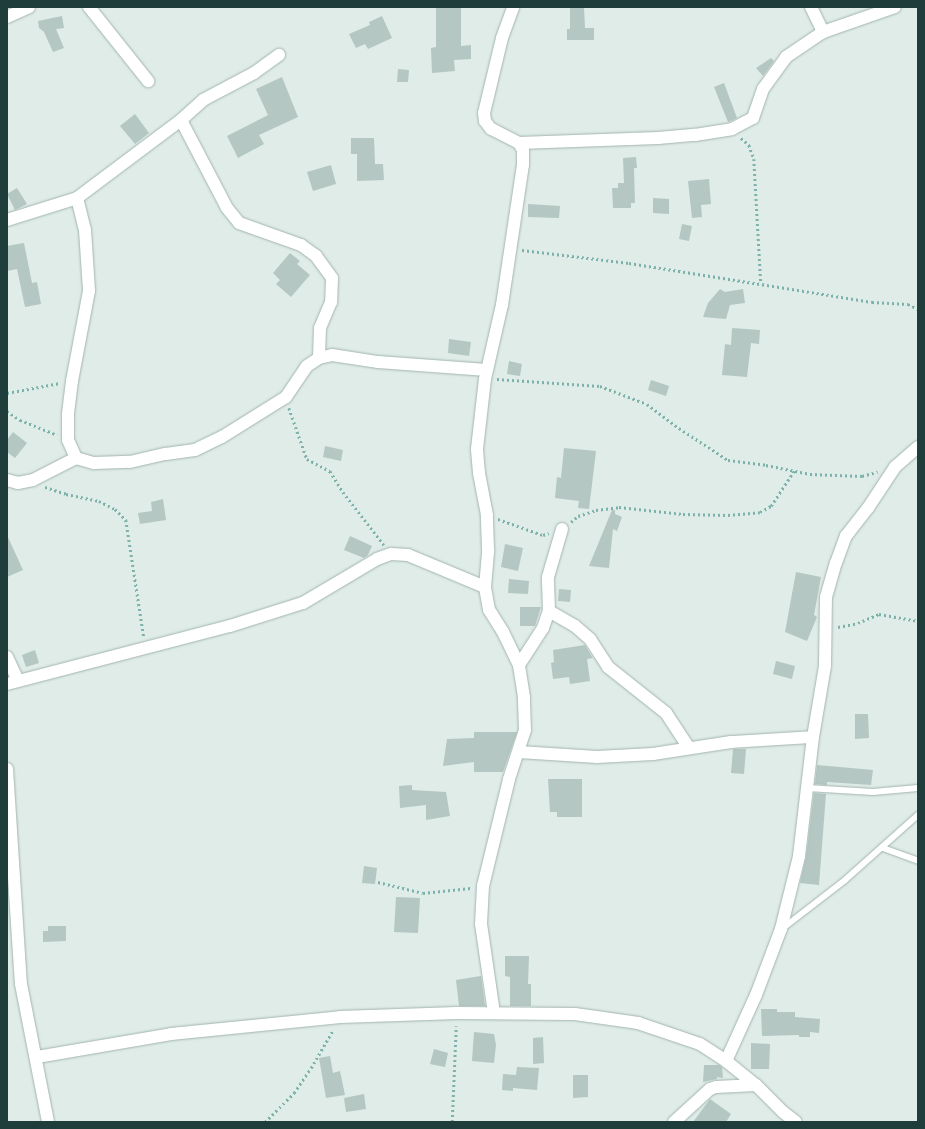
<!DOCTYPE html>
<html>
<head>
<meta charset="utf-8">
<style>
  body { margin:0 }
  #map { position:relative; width:925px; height:1129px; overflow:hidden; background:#dfece8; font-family:"Open Sans",sans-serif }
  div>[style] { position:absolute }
  .building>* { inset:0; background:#b4c7c2 }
  .path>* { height:2.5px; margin-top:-1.25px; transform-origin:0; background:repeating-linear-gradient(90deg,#7db2aa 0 2px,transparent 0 5px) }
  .roads { filter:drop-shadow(0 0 1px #a2b4b0) drop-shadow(0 0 1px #a2b4b0) }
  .lane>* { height:6px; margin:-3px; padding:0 3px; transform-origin:3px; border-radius:3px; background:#fff }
  .street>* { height:12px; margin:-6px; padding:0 6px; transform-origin:6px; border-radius:6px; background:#fff }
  span { translate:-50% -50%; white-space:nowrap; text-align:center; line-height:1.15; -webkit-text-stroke:3px #f0f8f5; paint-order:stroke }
  .frame { position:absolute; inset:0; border:8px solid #1f3d3a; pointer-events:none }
</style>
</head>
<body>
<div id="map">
  <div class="building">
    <div style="clip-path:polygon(436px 7px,461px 7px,461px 46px,471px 45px,471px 59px,454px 60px,455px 71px,432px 73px,431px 48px,436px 47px)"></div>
    <div style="clip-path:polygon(570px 7px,584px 7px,585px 28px,594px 28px,594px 40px,567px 40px,567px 29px,570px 29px)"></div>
    <div style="clip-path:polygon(62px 16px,64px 28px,56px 29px,64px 48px,53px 52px,44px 32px,39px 28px,38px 21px)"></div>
    <div style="clip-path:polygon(382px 16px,392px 38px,368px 49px,365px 44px,356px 48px,349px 34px,370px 25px,369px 22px)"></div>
    <div style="clip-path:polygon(771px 58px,774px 61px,763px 76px,756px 68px)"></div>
    <div style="clip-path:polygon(398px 69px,409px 70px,408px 82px,397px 82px)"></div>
    <div style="clip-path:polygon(282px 77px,298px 117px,259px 135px,264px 144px,238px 158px,227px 136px,268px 115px,256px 89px)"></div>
    <div style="clip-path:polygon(724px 83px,737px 118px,728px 122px,714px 87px)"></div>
    <div style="clip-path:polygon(135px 114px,149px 133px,135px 144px,120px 126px)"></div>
    <div style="clip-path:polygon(351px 138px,374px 138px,375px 164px,383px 164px,384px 180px,357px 181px,357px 154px,351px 154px)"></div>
    <div style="clip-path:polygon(636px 157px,637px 168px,634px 168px,635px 203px,631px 203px,631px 208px,613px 208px,612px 188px,618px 188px,618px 183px,624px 183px,623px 158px)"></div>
    <div style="clip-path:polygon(331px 165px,336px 184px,313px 191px,307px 172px)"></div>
    <div style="clip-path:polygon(709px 179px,711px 204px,701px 205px,702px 217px,692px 218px,688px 181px)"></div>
    <div style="clip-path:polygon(17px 188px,27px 204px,15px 210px,7px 194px)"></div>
    <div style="clip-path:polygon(653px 198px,669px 199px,669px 214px,653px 213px)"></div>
    <div style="clip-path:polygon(528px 204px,560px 206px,559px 218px,528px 217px)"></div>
    <div style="clip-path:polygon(682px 224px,692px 226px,689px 241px,679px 239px)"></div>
    <div style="clip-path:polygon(24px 243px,32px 283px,37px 282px,41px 304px,25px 307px,17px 269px,7px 271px,7px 246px)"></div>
    <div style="clip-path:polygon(290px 253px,300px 261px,297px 264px,310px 275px,291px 297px,276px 284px,280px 280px,273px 273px)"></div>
    <div style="clip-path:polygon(720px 289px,725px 292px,743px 289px,745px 303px,730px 305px,726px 319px,703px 317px,708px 303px)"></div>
    <div style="clip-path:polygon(732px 328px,760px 330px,759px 344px,751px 343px,747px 377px,722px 375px,725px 344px,731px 345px)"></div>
    <div style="clip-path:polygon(449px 339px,471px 342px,469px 356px,448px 353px)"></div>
    <div style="clip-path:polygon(509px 361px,522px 364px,520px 376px,507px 374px)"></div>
    <div style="clip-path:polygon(651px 380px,669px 386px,666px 396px,648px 390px)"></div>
    <div style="clip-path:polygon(13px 432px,27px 443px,15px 458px,7px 452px,7px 440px)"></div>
    <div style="clip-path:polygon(325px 446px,343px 450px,341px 461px,323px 457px)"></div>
    <div style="clip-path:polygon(564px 448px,596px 451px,589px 509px,578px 508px,579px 501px,555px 498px,557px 477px,561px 478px)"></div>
    <div style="clip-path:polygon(163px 499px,166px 520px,140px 524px,138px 513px,152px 511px,151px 502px)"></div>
    <div style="clip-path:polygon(612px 510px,615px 510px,615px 514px,622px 517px,617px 531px,613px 529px,609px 568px,589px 566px)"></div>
    <div style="clip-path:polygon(7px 535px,23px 570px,7px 577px)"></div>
    <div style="clip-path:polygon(350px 536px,372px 546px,368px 555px,364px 558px,344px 550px)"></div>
    <div style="clip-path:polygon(505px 544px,523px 548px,518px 571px,501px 567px)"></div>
    <div style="clip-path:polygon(796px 572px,821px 577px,814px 615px,817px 617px,807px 641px,785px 632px)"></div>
    <div style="clip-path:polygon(509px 579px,529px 581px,528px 594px,508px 593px)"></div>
    <div style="clip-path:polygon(559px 589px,571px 590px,570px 602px,558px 601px)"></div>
    <div style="clip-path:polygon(520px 607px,541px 607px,535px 626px,520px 626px)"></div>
    <div style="clip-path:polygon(585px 645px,592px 657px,593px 658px,587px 659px,590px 681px,570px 684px,569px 677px,553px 679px,551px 663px,554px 662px,553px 650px)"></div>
    <div style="clip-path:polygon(35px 650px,39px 663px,26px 667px,22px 655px)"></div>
    <div style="clip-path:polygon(776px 661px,795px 666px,792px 679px,773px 674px)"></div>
    <div style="clip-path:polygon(855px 714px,868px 714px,869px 738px,855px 739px)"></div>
    <div style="clip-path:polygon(474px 732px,517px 732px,503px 772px,474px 772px,474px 762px,443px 766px,447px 739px,474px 738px)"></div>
    <div style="clip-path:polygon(733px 749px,746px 749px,744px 774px,731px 773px)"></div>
    <div style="clip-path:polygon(817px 765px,873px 770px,871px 785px,827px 782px,827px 785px,815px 784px)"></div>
    <div style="clip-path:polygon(548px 779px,582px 779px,582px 817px,557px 817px,557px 812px,550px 812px)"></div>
    <div style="clip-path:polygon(412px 785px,412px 790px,446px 792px,450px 816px,426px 820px,426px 805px,400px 808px,399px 786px)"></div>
    <div style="clip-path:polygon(814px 793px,826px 794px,819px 885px,800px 883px,806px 857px)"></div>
    <div style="clip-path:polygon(364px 866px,377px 868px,375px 884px,362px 883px)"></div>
    <div style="clip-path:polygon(396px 897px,420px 898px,418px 933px,394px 932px)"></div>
    <div style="clip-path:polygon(48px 926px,66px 926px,66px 941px,43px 942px,43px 931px,48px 931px)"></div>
    <div style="clip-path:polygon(505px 956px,529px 956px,528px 984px,531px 984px,531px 1006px,510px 1006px,510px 977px,505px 976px)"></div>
    <div style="clip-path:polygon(481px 976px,485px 1006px,459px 1006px,456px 980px)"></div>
    <div style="clip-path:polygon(761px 1009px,777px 1009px,777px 1012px,795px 1012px,795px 1017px,820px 1019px,819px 1033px,810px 1032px,810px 1037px,799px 1037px,799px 1035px,762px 1036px)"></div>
    <div style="clip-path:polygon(474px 1032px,494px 1034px,496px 1045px,494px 1063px,472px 1061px)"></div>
    <div style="clip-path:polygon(543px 1037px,544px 1063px,533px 1064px,533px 1038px)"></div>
    <div style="clip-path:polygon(751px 1043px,770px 1044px,769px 1069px,751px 1069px)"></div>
    <div style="clip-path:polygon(434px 1049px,448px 1053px,445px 1067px,430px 1064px)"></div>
    <div style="clip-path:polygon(330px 1056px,333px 1073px,340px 1071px,345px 1095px,326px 1098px,319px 1058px)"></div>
    <div style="clip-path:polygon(704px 1065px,719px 1065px,722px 1067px,723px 1078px,717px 1077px,717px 1079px,703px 1082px)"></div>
    <div style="clip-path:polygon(517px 1067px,539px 1068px,537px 1090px,513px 1088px,513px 1091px,502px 1090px,503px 1074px,516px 1075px)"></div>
    <div style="clip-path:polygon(573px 1075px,588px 1075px,588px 1097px,573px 1098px)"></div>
    <div style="clip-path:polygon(364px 1094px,366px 1109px,346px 1112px,344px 1098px)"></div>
    <div style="clip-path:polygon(710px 1099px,731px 1114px,726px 1122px,693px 1122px)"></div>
  </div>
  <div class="path">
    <div style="left:741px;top:138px;width:11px;rotate:41deg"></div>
    <div style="left:749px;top:145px;width:15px;rotate:70deg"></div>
    <div style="left:754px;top:159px;width:124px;rotate:86.8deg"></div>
    <div style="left:522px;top:250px;width:108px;rotate:6.9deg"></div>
    <div style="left:629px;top:263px;width:246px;rotate:9.1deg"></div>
    <div style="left:872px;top:302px;width:36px;rotate:3deg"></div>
    <div style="left:908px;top:304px;width:11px;rotate:27deg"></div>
    <div style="left:497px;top:379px;width:103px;rotate:3.9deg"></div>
    <div style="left:600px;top:386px;width:50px;rotate:21deg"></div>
    <div style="left:647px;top:404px;width:40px;rotate:37deg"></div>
    <div style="left:679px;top:428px;width:59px;rotate:33.1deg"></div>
    <div style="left:728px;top:460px;width:38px;rotate:7deg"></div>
    <div style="left:766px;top:465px;width:45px;rotate:11.6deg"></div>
    <div style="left:810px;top:474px;width:52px;rotate:2.2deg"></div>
    <div style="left:862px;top:476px;width:16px;rotate:-15deg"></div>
    <div style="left:7px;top:393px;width:54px;rotate:-10.7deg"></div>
    <div style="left:289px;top:408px;width:54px;rotate:70.6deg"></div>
    <div style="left:307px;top:459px;width:26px;rotate:28deg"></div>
    <div style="left:330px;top:471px;width:25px;rotate:58deg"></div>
    <div style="left:343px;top:492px;width:67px;rotate:52.3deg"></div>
    <div style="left:7px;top:411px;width:16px;rotate:35deg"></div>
    <div style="left:20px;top:420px;width:40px;rotate:22deg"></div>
    <div style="left:45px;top:487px;width:22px;rotate:18deg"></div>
    <div style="left:66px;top:494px;width:34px;rotate:12deg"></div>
    <div style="left:99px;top:501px;width:18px;rotate:27deg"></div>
    <div style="left:115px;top:509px;width:16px;rotate:45deg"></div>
    <div style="left:126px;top:520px;width:118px;rotate:81.3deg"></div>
    <div style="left:498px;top:519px;width:48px;rotate:19.6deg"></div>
    <div style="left:543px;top:535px;width:6px;rotate:-18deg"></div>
    <div style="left:571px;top:522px;width:9px;rotate:-41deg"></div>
    <div style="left:578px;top:516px;width:19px;rotate:-18deg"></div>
    <div style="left:596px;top:510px;width:23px;rotate:-7deg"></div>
    <div style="left:619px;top:507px;width:64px;rotate:6.2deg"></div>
    <div style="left:683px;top:514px;width:45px;rotate:1.3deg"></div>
    <div style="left:728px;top:515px;width:32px;rotate:-5deg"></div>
    <div style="left:760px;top:512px;width:13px;rotate:-29deg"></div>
    <div style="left:771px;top:506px;width:42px;rotate:-56.7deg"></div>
    <div style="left:838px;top:627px;width:20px;rotate:-11deg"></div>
    <div style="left:858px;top:623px;width:23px;rotate:-23deg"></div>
    <div style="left:879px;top:614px;width:40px;rotate:10deg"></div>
    <div style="left:378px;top:882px;width:46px;rotate:13.7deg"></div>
    <div style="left:423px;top:893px;width:48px;rotate:-5.9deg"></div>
    <div style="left:265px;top:1122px;width:41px;rotate:-45deg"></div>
    <div style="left:294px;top:1093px;width:30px;rotate:-56deg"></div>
    <div style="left:311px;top:1068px;width:44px;rotate:-59.9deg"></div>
    <div style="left:452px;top:1122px;width:96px;rotate:-87.6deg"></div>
  </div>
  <div class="roads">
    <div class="lane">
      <div style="left:807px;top:788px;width:66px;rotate:3.5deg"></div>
      <div style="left:873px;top:792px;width:45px;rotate:-5.1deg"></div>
      <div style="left:883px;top:848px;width:37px;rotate:20deg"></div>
      <div style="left:783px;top:928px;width:78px;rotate:-37.7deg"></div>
      <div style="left:845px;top:880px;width:98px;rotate:-41.7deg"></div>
    </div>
    <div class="street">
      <div style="left:89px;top:7px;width:95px;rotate:51.4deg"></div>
      <div style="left:811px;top:7px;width:28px;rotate:64deg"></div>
      <div style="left:7px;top:17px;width:24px;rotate:-24deg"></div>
      <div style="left:181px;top:120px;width:99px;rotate:62.4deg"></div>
      <div style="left:227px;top:208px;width:19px;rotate:51deg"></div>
      <div style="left:239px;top:223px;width:66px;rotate:19.5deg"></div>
      <div style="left:301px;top:245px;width:19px;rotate:36deg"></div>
      <div style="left:316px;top:256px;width:27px;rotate:54deg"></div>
      <div style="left:332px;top:278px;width:24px;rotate:92deg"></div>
      <div style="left:331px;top:302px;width:28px;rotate:113deg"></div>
      <div style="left:320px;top:328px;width:30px;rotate:92deg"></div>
      <div style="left:519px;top:143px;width:139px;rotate:-2.1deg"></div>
      <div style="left:658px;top:138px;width:37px;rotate:-5deg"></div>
      <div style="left:695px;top:135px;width:37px;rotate:-9deg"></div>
      <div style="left:732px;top:129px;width:24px;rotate:-28deg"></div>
      <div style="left:753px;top:118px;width:31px;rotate:-71deg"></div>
      <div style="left:763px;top:89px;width:39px;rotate:-54deg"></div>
      <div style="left:786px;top:57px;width:45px;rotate:-34deg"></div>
      <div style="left:823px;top:32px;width:76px;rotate:-19.1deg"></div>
      <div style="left:77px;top:198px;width:33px;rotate:76deg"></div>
      <div style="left:85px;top:230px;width:61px;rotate:86.2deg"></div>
      <div style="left:89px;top:291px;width:92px;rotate:100.7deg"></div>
      <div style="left:72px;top:381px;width:35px;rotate:97deg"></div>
      <div style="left:68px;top:416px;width:24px;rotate:90deg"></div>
      <div style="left:68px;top:440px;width:20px;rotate:66deg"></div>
      <div style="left:76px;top:458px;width:19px;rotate:16deg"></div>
      <div style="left:94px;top:463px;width:36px;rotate:-2deg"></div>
      <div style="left:130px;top:462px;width:37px;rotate:-13deg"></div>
      <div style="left:166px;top:454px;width:29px;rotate:-8deg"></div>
      <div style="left:195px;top:450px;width:30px;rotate:-26deg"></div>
      <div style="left:222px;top:437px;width:75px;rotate:-32deg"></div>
      <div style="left:286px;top:397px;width:37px;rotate:-56deg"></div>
      <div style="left:307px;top:366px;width:14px;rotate:-34deg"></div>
      <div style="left:319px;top:358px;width:13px;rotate:-13deg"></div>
      <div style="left:332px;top:355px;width:47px;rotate:8.7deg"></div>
      <div style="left:378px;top:362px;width:109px;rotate:4.2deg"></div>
      <div style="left:7px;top:220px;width:73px;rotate:-17.4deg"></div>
      <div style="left:77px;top:198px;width:130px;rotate:-36.9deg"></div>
      <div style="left:181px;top:120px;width:30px;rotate:-42deg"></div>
      <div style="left:203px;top:100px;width:58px;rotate:-27.9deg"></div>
      <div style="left:254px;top:73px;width:31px;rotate:-36deg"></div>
      <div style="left:7px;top:480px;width:11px;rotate:15deg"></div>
      <div style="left:18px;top:483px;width:15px;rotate:-11deg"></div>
      <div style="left:33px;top:480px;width:48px;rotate:-27.1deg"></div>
      <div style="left:549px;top:611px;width:30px;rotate:30deg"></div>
      <div style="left:575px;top:626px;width:20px;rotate:41deg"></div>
      <div style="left:590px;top:639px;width:33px;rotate:57deg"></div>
      <div style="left:608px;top:667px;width:74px;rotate:38.4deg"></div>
      <div style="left:666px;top:713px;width:42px;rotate:56.7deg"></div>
      <div style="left:7px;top:657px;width:26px;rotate:65deg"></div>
      <div style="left:519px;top:665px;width:44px;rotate:-57deg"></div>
      <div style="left:543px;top:628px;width:18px;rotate:-71deg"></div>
      <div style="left:549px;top:611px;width:34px;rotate:-92deg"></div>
      <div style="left:548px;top:577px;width:50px;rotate:-73.7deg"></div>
      <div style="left:7px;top:684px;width:230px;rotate:-14.6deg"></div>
      <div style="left:230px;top:626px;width:77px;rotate:-17.5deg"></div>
      <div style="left:303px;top:603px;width:86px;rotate:-30.7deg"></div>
      <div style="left:377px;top:559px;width:15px;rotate:-20deg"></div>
      <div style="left:391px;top:554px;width:17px;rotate:3deg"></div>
      <div style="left:408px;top:555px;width:83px;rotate:22.6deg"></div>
      <div style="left:519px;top:752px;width:78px;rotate:3.7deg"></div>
      <div style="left:597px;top:757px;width:56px;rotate:-3.1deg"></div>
      <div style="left:653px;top:754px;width:79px;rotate:-8.7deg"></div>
      <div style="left:731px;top:742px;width:82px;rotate:-3.5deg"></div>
      <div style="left:7px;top:769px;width:215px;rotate:86.3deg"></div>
      <div style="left:21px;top:984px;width:141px;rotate:78.9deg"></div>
      <div style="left:494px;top:1013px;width:90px;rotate:-98.3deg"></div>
      <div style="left:481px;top:924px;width:38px;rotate:-87deg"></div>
      <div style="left:483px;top:886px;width:110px;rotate:-76.3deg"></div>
      <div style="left:509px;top:779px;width:52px;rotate:-71.9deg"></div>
      <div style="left:525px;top:730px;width:33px;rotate:-92deg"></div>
      <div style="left:524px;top:697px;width:32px;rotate:-99deg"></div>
      <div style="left:519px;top:665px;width:37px;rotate:-116deg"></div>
      <div style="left:503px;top:632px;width:26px;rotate:-122deg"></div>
      <div style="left:489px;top:610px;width:23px;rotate:-100deg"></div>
      <div style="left:485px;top:587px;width:38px;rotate:-85deg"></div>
      <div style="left:488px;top:549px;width:34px;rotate:-92deg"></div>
      <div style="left:487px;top:515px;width:43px;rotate:-100.8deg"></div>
      <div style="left:479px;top:473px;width:24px;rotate:-95deg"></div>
      <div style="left:477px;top:449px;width:70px;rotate:-83.5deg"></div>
      <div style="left:485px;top:379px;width:76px;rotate:-77.1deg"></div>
      <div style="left:502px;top:305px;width:142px;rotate:-81.5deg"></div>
      <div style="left:523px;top:165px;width:15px;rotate:-90deg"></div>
      <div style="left:523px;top:150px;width:8px;rotate:-120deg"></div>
      <div style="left:519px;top:143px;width:31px;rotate:-153deg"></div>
      <div style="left:491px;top:129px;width:10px;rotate:-127deg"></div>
      <div style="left:485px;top:121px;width:8px;rotate:-97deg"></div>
      <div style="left:484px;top:113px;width:77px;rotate:-76.5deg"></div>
      <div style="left:502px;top:38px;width:33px;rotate:-70deg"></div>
      <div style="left:37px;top:1057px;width:136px;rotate:-9.7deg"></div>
      <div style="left:171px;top:1034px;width:170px;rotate:-5.7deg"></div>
      <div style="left:340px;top:1017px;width:117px;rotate:-2deg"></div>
      <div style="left:457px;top:1013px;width:118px;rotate:0.5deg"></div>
      <div style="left:575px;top:1014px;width:64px;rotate:8.1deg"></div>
      <div style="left:638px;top:1023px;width:65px;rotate:18.7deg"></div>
      <div style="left:700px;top:1044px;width:31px;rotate:33deg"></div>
      <div style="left:726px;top:1061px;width:38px;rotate:39deg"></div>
      <div style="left:756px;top:1085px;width:38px;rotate:45deg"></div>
      <div style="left:783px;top:1112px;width:16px;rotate:38deg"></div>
      <div style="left:726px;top:1061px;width:72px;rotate:-65.6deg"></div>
      <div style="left:756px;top:995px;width:71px;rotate:-69.3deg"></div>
      <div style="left:781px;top:929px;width:75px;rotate:-76.1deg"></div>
      <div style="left:799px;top:856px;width:120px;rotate:-83.3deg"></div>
      <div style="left:813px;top:737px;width:72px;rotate:-80.4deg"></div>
      <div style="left:825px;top:666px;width:69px;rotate:-89.2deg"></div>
      <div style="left:826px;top:597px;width:35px;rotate:-74deg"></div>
      <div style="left:836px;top:563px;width:29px;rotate:-70deg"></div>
      <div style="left:846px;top:536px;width:36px;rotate:-52deg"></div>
      <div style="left:868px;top:508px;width:49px;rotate:-56.6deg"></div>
      <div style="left:895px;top:467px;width:30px;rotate:-41deg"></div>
      <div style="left:674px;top:1122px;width:49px;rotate:-42.5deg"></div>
      <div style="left:710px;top:1089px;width:6px;rotate:-18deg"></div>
      <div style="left:716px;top:1087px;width:40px;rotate:-2.9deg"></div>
    </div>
  </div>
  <div class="frame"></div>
</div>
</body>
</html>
